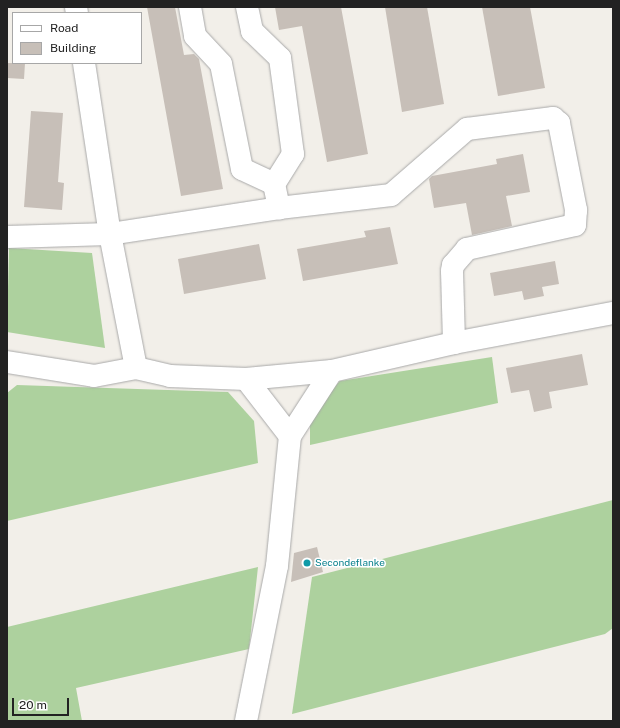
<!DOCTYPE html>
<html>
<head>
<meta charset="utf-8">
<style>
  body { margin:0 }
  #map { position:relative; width:620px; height:728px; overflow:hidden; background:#f2efe9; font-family:"Public Sans",sans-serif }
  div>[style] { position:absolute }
  .forest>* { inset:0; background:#add19e }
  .building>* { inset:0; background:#c7bfb8 }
  .roads { filter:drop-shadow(0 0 1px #a9a9a9) drop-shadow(0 0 1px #a9a9a9) }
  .minor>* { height:22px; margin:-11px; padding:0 11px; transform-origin:11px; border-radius:11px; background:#fff }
  .dots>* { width:11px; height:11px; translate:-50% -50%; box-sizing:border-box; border:2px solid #fff; border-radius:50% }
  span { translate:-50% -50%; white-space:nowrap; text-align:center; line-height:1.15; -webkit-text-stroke:3px #fff; paint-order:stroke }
  .culture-label { font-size:10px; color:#0d838f }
  .left { translate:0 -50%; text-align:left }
  .frame { position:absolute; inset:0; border:8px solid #222; pointer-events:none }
  .legend { position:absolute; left:12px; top:12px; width:130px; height:52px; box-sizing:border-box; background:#fff; border:1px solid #a7a7a7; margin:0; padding:5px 7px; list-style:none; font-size:12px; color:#222 }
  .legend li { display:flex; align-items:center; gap:8px; height:20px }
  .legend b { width:20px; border:1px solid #a7a7a7 }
  .scale { position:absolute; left:12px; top:698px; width:57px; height:18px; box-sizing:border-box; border:2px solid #222; border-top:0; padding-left:5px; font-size:12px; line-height:14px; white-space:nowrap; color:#222; -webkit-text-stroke:3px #fff; paint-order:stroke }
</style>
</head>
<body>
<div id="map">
  <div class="forest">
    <div style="clip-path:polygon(9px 248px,92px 253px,105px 348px,7px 332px)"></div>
    <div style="clip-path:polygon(492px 357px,498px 403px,310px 445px,310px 411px,340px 381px)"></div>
    <div style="clip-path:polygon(17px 385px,228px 392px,254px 421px,258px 463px,7px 521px,7px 393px)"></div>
    <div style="clip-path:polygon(613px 500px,613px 628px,605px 634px,292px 714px,312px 577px)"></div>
    <div style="clip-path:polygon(258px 567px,249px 649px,76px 688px,82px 721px,7px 721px,7px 627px)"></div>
  </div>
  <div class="building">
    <div style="clip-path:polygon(147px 7px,175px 7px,184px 55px,194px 54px,199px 59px,223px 189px,181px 196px)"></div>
    <div style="clip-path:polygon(275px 7px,341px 7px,368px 154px,327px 162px,302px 26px,279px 30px)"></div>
    <div style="clip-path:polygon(385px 7px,427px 7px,444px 104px,402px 112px)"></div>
    <div style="clip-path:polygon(482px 7px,530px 7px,545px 88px,498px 96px)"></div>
    <div style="clip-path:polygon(7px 63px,25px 63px,24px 79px,7px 78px)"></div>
    <div style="clip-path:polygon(31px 111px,63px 113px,58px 182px,64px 183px,62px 210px,24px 207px)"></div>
    <div style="clip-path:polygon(523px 154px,530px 192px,506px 196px,512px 226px,472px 235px,466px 203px,434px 208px,429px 179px,432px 176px,497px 164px,496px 159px)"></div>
    <div style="clip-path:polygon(390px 227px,398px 264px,303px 281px,297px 249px,366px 237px,364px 231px)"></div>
    <div style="clip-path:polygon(259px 244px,266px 279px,184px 294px,178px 259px)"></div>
    <div style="clip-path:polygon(555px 261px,559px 284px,542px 287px,544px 296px,524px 300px,522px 291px,494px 296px,490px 273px)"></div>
    <div style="clip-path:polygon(582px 354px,588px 385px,549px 392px,552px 408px,534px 412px,529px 390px,511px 393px,506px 368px)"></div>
    <div style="clip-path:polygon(317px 547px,323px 572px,291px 582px,294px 553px)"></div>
  </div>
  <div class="roads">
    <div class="minor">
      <div style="left:76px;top:7px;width:6px;rotate:81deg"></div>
      <div style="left:190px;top:7px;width:29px;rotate:80deg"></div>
      <div style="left:195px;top:36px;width:38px;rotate:47deg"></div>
      <div style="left:221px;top:64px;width:107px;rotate:78.7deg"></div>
      <div style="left:242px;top:169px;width:35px;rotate:25deg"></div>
      <div style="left:247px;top:7px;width:25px;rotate:78deg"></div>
      <div style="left:252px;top:31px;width:39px;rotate:44deg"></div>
      <div style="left:280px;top:58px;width:97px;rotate:82.3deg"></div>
      <div style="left:293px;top:154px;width:36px;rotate:122deg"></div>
      <div style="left:274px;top:184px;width:25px;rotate:78deg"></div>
      <div style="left:279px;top:208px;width:113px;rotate:-6.6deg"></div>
      <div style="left:391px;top:195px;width:101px;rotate:-41deg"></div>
      <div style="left:467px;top:129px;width:87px;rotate:-7.3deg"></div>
      <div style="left:553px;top:118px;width:8px;rotate:40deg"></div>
      <div style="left:559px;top:123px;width:89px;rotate:78.9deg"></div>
      <div style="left:576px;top:210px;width:15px;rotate:94deg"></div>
      <div style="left:575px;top:225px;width:111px;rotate:167.5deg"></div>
      <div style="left:467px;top:249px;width:21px;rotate:131deg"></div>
      <div style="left:453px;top:265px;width:6px;rotate:99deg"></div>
      <div style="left:452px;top:271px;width:72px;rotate:88.4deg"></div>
      <div style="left:84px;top:63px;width:173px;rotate:81.4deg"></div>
      <div style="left:110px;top:234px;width:136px;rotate:79deg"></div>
      <div style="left:136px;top:368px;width:35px;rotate:13deg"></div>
      <div style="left:170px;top:376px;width:76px;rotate:2.3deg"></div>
      <div style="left:246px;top:379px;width:72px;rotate:52.3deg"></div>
      <div style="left:7px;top:237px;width:103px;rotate:-1.7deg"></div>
      <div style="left:110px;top:234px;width:171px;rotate:-8.7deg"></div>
      <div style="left:7px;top:362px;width:88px;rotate:9.1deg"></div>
      <div style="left:94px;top:376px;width:43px;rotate:-10.8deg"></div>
      <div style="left:246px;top:379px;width:86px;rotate:-5.3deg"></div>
      <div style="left:246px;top:721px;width:158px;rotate:-78.7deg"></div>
      <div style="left:277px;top:566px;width:131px;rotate:-84.3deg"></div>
      <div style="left:290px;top:436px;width:77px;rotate:-57.1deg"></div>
      <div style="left:332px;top:371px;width:125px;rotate:-12.9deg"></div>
      <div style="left:454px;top:343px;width:162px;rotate:-10.7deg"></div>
    </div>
  </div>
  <div class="dots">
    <div style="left:307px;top:563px;background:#0f9aa8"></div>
  </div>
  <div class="culture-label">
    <span class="left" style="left:315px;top:563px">Secondeflanke</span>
  </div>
  <div class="frame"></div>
  <ul class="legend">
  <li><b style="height:5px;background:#fff"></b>Road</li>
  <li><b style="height:11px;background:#c7bfb8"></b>Building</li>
  </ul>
  <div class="scale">20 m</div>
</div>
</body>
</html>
